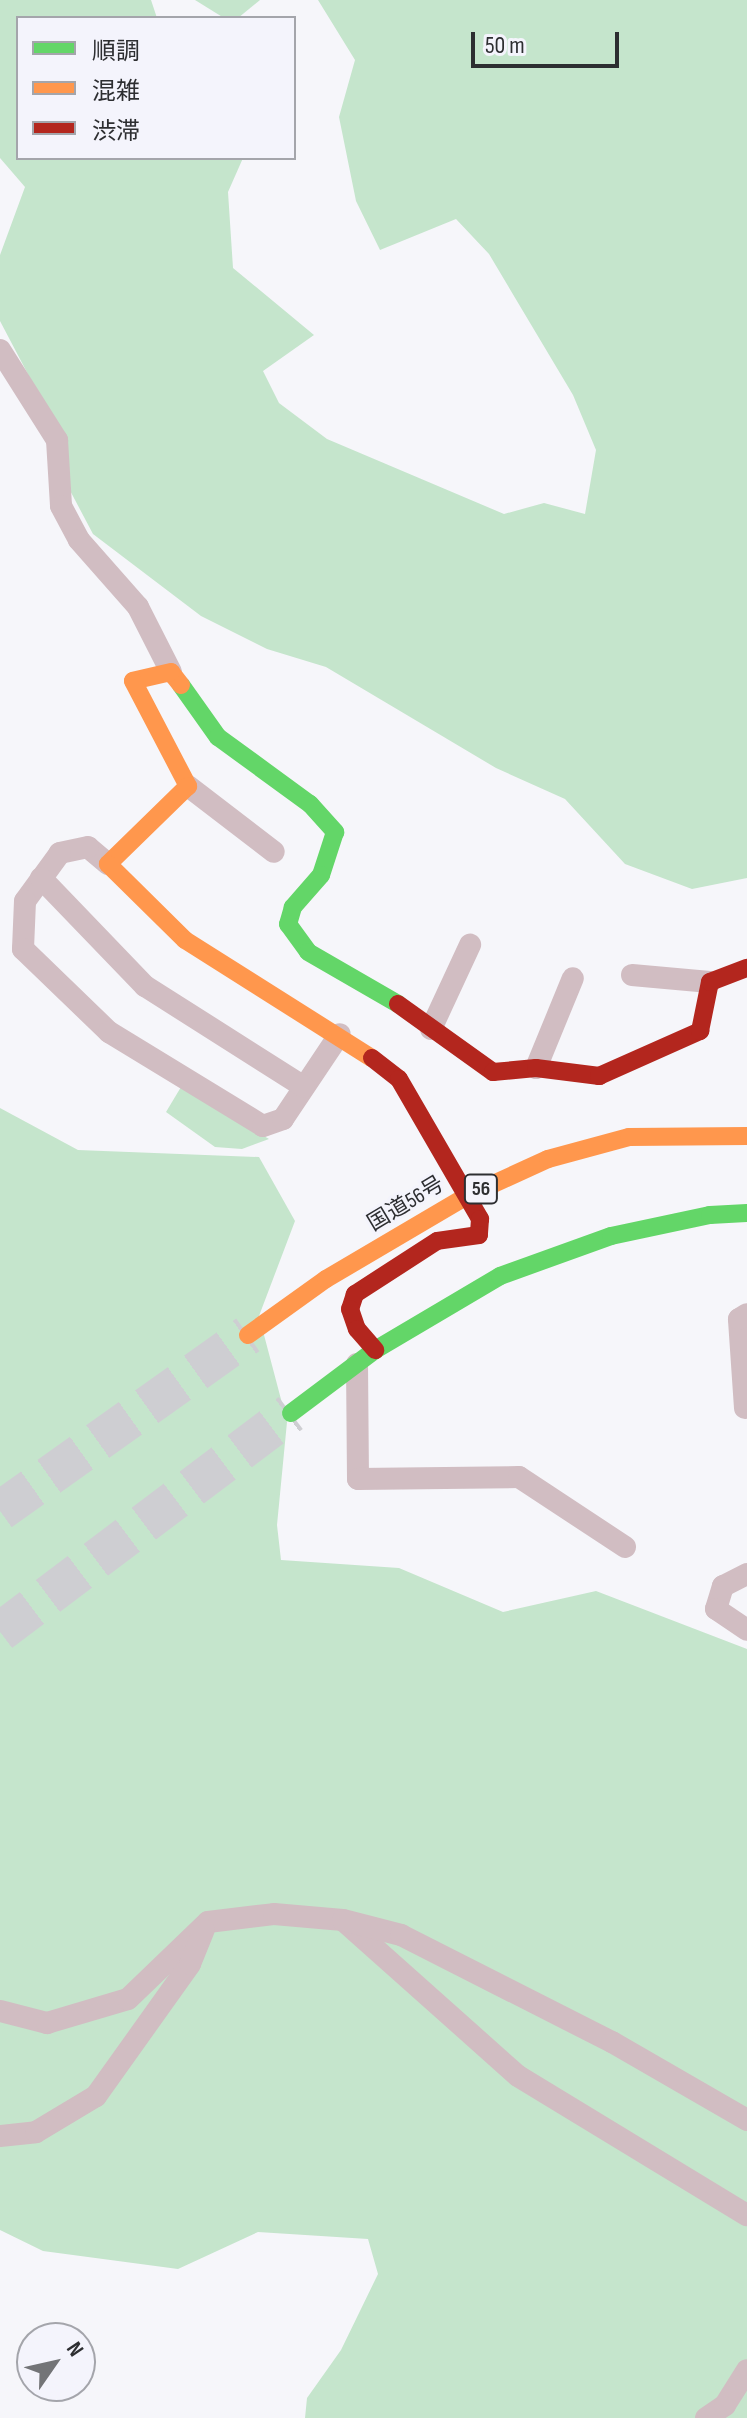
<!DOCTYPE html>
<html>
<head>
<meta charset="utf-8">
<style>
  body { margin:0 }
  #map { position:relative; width:747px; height:2418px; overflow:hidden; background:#f6f6fa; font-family:"Sofia Sans Condensed","Noto Sans JP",sans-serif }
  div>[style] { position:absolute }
  .green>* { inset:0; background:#c5e5cc }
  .highway-tunnel>* { height:40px; margin-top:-20px; transform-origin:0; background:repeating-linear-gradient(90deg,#ceced2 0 40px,transparent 0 60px) }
  .street>* { height:22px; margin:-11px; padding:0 11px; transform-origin:11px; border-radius:11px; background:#d1bdc2 }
  .fast>* { height:18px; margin:-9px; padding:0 9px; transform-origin:9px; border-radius:9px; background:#63d668 }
  .slow>* { height:18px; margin:-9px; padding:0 9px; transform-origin:9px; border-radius:9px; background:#ff974d }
  .jam>* { height:18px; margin:-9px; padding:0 9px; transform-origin:9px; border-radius:9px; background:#b3261e }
  span { translate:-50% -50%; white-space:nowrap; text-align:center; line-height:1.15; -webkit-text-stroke:6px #f4f4fc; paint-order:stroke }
  .shield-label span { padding:2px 6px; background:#f4f4fc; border:2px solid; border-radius:6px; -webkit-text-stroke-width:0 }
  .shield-label { font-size:20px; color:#2d2e31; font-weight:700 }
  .street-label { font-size:22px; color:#2d2e31 }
  .legend { position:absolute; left:16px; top:16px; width:280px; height:144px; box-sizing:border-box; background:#f4f4fc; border:2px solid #a4a5ab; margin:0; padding:10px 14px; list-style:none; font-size:24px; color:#2d2e31 }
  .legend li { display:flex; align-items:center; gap:16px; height:40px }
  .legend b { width:40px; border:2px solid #a4a5ab }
  .north { position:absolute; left:16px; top:2322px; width:80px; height:80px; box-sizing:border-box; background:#f4f4fc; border:2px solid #a4a5ab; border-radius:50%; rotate:56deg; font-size:22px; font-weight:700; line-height:32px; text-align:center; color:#2d2e31 }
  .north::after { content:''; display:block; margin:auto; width:28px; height:36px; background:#737477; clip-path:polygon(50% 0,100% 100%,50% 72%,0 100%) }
  .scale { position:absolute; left:471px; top:32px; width:148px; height:36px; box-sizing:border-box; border:4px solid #2d2e31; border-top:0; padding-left:10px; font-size:24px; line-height:28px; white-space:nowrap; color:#2d2e31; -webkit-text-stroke:6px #f4f4fc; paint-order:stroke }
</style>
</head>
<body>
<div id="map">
  <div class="green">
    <div style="clip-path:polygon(0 0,151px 0,157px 18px,18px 18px,18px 158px,243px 158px,228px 192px,233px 268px,314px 335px,263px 371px,279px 403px,327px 439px,504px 514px,544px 503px,585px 514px,596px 450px,573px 395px,489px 254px,456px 219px,380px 250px,356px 201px,339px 117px,355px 60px,318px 0,747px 0,747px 878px,692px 889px,625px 864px,565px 799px,496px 768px,326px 667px,267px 649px,201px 616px,93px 534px,56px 464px,51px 418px,0 321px,0 255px,25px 187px,0 158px)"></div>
    <div style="clip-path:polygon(195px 0,260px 0,238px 18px,224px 18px)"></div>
    <div style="clip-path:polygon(181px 1087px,269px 1139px,242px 1149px,215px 1147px,166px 1112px)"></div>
    <div style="clip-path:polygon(0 1108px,78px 1150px,259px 1157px,295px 1221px,259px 1316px,287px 1422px,277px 1525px,281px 1560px,399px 1568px,503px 1612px,596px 1591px,747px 1649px,747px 2418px,305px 2418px,307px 2398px,341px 2350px,378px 2274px,368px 2239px,258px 2232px,178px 2269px,43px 2251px,0 2230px)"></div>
  </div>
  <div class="highway-tunnel">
    <div style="left:0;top:1511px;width:304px;rotate:-35.4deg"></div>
    <div style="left:0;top:1632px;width:364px;rotate:-37deg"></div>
  </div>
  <div class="street">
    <div style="left:0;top:350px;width:107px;rotate:57.7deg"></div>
    <div style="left:57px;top:440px;width:66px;rotate:86.5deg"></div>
    <div style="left:61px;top:506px;width:38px;rotate:62deg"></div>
    <div style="left:79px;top:540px;width:89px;rotate:48.6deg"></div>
    <div style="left:138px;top:607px;width:73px;rotate:63.1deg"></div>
    <div style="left:188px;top:786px;width:108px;rotate:37.5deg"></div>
    <div style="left:108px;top:864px;width:26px;rotate:-140deg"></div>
    <div style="left:88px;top:847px;width:29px;rotate:168deg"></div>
    <div style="left:60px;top:853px;width:59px;rotate:126.1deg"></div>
    <div style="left:25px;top:901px;width:48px;rotate:92.4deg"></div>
    <div style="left:23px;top:949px;width:120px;rotate:44deg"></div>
    <div style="left:109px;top:1032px;width:180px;rotate:31.4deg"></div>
    <div style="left:263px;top:1126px;width:21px;rotate:-19deg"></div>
    <div style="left:283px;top:1119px;width:102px;rotate:-56.2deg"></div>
    <div style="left:41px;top:878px;width:150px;rotate:46.1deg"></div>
    <div style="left:145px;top:986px;width:188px;rotate:32.4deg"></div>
    <div style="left:632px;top:975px;width:78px;rotate:5.1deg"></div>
    <div style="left:431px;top:1029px;width:93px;rotate:-65.1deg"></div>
    <div style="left:536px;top:1068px;width:97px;rotate:-67.7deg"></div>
    <div style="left:357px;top:1364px;width:115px;rotate:89.5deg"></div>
    <div style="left:358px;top:1479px;width:161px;rotate:-0.7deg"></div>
    <div style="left:519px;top:1477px;width:127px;rotate:33.4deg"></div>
    <div style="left:745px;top:1408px;width:89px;rotate:-93.9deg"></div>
    <div style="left:739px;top:1319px;width:9px;rotate:-32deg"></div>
    <div style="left:747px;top:1574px;width:27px;rotate:153deg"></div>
    <div style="left:723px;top:1586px;width:24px;rotate:107deg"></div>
    <div style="left:716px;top:1609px;width:37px;rotate:34deg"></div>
    <div style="left:344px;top:1921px;width:233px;rotate:41.7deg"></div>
    <div style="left:518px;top:2076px;width:268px;rotate:31.3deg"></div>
    <div style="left:0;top:2011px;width:49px;rotate:14.3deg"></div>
    <div style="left:47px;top:2023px;width:84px;rotate:-16.5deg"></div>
    <div style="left:128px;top:1999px;width:111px;rotate:-43.9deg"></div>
    <div style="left:208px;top:1922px;width:66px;rotate:-6.9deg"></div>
    <div style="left:274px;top:1914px;width:69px;rotate:5deg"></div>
    <div style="left:343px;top:1920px;width:60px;rotate:14.5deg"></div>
    <div style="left:401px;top:1935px;width:237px;rotate:26.9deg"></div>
    <div style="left:612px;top:2042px;width:156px;rotate:30deg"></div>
    <div style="left:0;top:2136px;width:36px;rotate:-6deg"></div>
    <div style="left:36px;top:2132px;width:70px;rotate:-31deg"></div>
    <div style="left:96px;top:2096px;width:162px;rotate:-54.5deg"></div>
    <div style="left:190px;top:1964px;width:37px;rotate:-68deg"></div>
    <div style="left:706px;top:2418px;width:23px;rotate:-34deg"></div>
    <div style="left:725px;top:2405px;width:41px;rotate:-57.8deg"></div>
  </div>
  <div class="fast">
    <div style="left:181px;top:685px;width:64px;rotate:54.6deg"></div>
    <div style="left:218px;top:737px;width:114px;rotate:36.1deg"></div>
    <div style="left:310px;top:804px;width:38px;rotate:48deg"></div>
    <div style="left:335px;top:832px;width:45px;rotate:108deg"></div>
    <div style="left:321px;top:875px;width:43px;rotate:131.2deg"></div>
    <div style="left:293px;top:907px;width:18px;rotate:106deg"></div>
    <div style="left:288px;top:924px;width:34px;rotate:54deg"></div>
    <div style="left:308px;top:952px;width:104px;rotate:30deg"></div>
    <div style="left:291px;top:1413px;width:105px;rotate:-36.9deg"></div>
    <div style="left:375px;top:1350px;width:145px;rotate:-30.6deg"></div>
    <div style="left:500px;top:1276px;width:118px;rotate:-19.8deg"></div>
    <div style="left:611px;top:1236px;width:101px;rotate:-12deg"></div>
    <div style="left:710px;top:1215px;width:37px;rotate:-3deg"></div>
  </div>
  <div class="slow">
    <div style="left:181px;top:685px;width:16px;rotate:-128deg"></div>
    <div style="left:171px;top:672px;width:39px;rotate:167deg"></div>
    <div style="left:133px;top:681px;width:119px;rotate:62.4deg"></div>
    <div style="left:188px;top:786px;width:112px;rotate:135.7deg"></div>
    <div style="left:108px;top:864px;width:108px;rotate:44.6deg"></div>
    <div style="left:185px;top:940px;width:221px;rotate:32.3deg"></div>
    <div style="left:248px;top:1335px;width:96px;rotate:-35.7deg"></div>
    <div style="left:326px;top:1279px;width:164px;rotate:-30.5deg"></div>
    <div style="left:467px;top:1196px;width:89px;rotate:-24.6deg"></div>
    <div style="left:548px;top:1159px;width:84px;rotate:-15.2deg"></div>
    <div style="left:629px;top:1137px;width:118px;rotate:-0.5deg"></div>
  </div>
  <div class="jam">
    <div style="left:398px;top:1004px;width:117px;rotate:35.6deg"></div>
    <div style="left:493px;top:1072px;width:43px;rotate:-5.3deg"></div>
    <div style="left:536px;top:1068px;width:64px;rotate:7.2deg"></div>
    <div style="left:599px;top:1076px;width:111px;rotate:-24deg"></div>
    <div style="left:700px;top:1031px;width:50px;rotate:-78.5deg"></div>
    <div style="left:710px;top:982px;width:40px;rotate:-21deg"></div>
    <div style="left:372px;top:1058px;width:34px;rotate:38deg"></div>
    <div style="left:399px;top:1079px;width:162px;rotate:59.9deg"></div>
    <div style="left:480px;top:1219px;width:16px;rotate:94deg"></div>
    <div style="left:479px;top:1235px;width:42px;rotate:171.9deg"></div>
    <div style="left:437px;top:1241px;width:98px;rotate:147.1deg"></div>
    <div style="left:355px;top:1294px;width:16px;rotate:108deg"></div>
    <div style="left:350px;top:1309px;width:21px;rotate:71deg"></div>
    <div style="left:357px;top:1329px;width:28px;rotate:49deg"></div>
  </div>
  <div class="shield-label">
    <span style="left:481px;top:1189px">56</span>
  </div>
  <div class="street-label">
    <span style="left:406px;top:1204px;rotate:-31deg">国道56号</span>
  </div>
  <ul class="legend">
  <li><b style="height:10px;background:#63d668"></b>順調</li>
  <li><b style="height:10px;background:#ff974d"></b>混雑</li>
  <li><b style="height:10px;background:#b3261e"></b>渋滞</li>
  </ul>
  <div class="north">N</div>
  <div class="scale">50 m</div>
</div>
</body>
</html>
